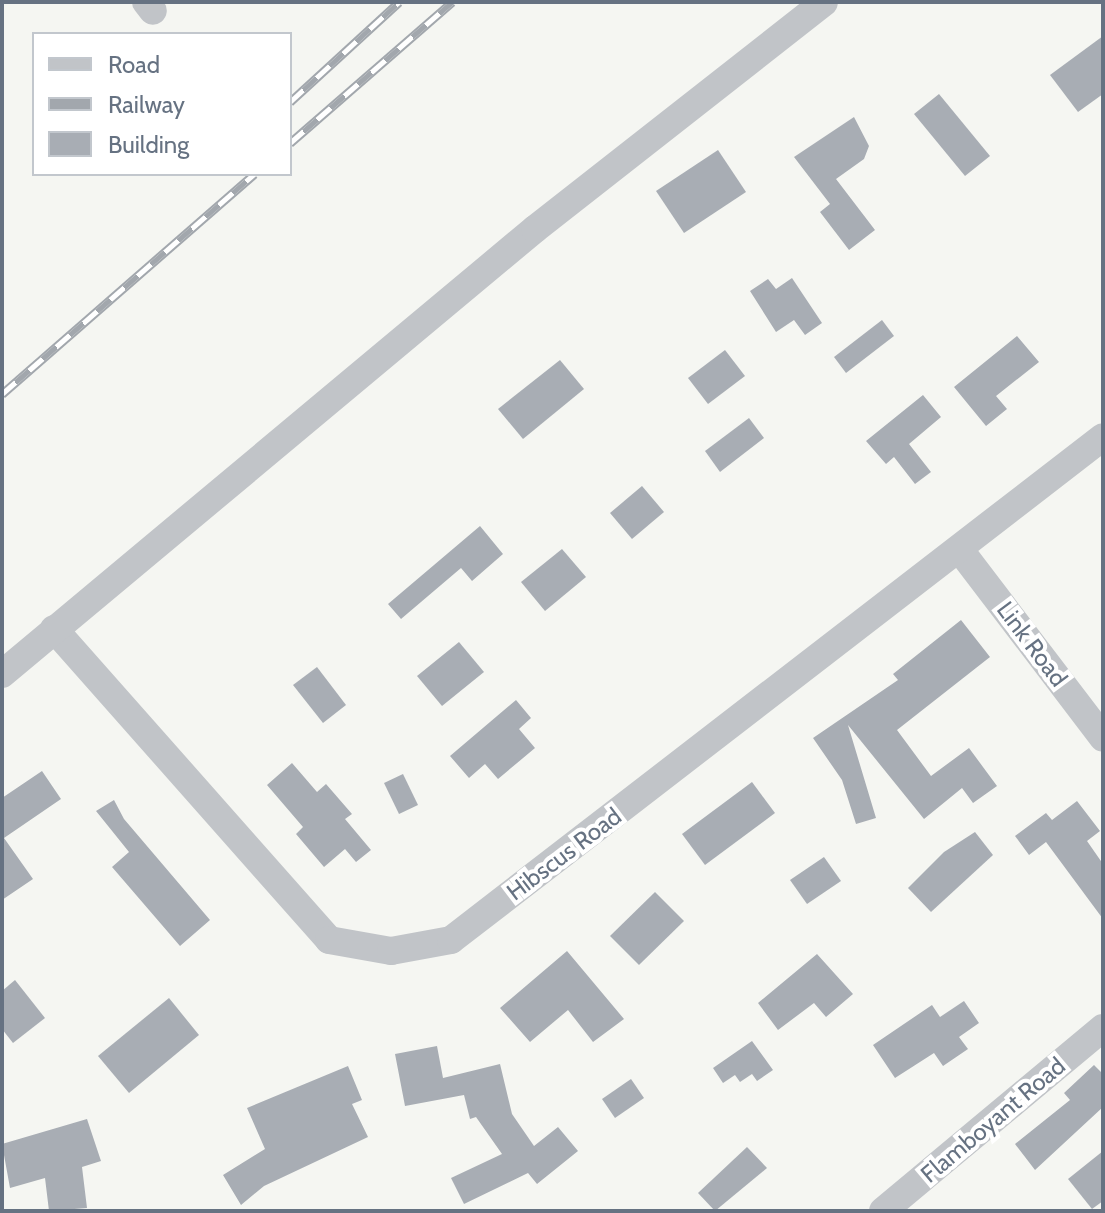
<!DOCTYPE html>
<html>
<head>
<meta charset="utf-8">
<style>
  body { margin:0 }
  #map { position:relative; width:1105px; height:1213px; overflow:hidden; background:#f5f6f2; font-family:Cabin,sans-serif }
  div>[style] { position:absolute }
  .building>* { inset:0; background:#a8adb4 }
  .minor>* { height:28px; margin:-14px; padding:0 14px; transform-origin:14px; border-radius:14px; background:#c1c4c8 }
  .rail>* { height:9px; margin-top:-4.5px; transform-origin:0; background:repeating-linear-gradient(90deg,#fff 0 18px,#a2a7ad 0 36px); box-sizing:border-box; border-block:2px solid #a2a7ad }
  span { translate:-50% -50%; white-space:nowrap; text-align:center; line-height:1.15; -webkit-text-stroke:8px #fff; paint-order:stroke }
  .street-label { font-size:24px; color:#667282 }
  .frame { position:absolute; inset:0; border:4px solid #667282; pointer-events:none }
  .legend { position:absolute; left:32px; top:32px; width:260px; height:144px; box-sizing:border-box; background:#fff; border:2px solid #c2c7cd; margin:0; padding:10px 14px; list-style:none; font-size:24px; color:#667282 }
  .legend li { display:flex; align-items:center; gap:16px; height:40px }
  .legend b { width:40px; border:2px solid #c2c7cd }
</style>
</head>
<body>
<div id="map">
  <div class="building">
    <div style="clip-path:polygon(1103px 36px,1103px 94px,1078px 112px,1050px 75px)"></div>
    <div style="clip-path:polygon(939px 94px,990px 156px,965px 176px,914px 114px)"></div>
    <div style="clip-path:polygon(854px 117px,869px 146px,864px 159px,836px 179px,875px 230px,849px 250px,820px 212px,830px 204px,794px 157px)"></div>
    <div style="clip-path:polygon(718px 150px,746px 192px,684px 233px,656px 191px)"></div>
    <div style="clip-path:polygon(792px 278px,822px 323px,805px 335px,794px 320px,776px 332px,750px 291px,768px 279px,776px 289px)"></div>
    <div style="clip-path:polygon(882px 320px,894px 336px,846px 373px,834px 357px)"></div>
    <div style="clip-path:polygon(1017px 336px,1039px 362px,996px 396px,1007px 409px,986px 426px,954px 387px)"></div>
    <div style="clip-path:polygon(725px 350px,745px 376px,708px 404px,688px 378px)"></div>
    <div style="clip-path:polygon(560px 360px,584px 389px,523px 439px,498px 409px)"></div>
    <div style="clip-path:polygon(923px 395px,941px 417px,909px 444px,931px 472px,915px 484px,894px 457px,886px 464px,866px 441px)"></div>
    <div style="clip-path:polygon(749px 418px,764px 438px,720px 472px,705px 451px)"></div>
    <div style="clip-path:polygon(642px 486px,664px 512px,632px 539px,610px 513px)"></div>
    <div style="clip-path:polygon(480px 526px,503px 554px,472px 581px,461px 568px,401px 619px,388px 604px)"></div>
    <div style="clip-path:polygon(562px 549px,586px 577px,545px 611px,521px 582px)"></div>
    <div style="clip-path:polygon(961px 620px,990px 657px,897px 730px,931px 776px,969px 748px,997px 786px,973px 803px,962px 788px,924px 819px,848px 725px,876px 818px,856px 824px,842px 780px,813px 738px,898px 680px,893px 674px)"></div>
    <div style="clip-path:polygon(459px 642px,484px 672px,442px 706px,417px 676px)"></div>
    <div style="clip-path:polygon(317px 667px,346px 705px,323px 723px,293px 685px)"></div>
    <div style="clip-path:polygon(516px 700px,531px 718px,519px 729px,535px 748px,498px 779px,485px 764px,469px 778px,450px 756px)"></div>
    <div style="clip-path:polygon(292px 763px,317px 792px,326px 784px,352px 814px,345px 819px,371px 850px,356px 862px,345px 849px,324px 867px,296px 834px,303px 827px,267px 785px)"></div>
    <div style="clip-path:polygon(42px 771px,61px 799px,4px 838px,33px 879px,2px 900px,2px 798px)"></div>
    <div style="clip-path:polygon(403px 774px,418px 805px,399px 814px,384px 783px)"></div>
    <div style="clip-path:polygon(752px 782px,775px 813px,705px 865px,682px 834px)"></div>
    <div style="clip-path:polygon(114px 800px,124px 819px,210px 920px,180px 946px,112px 867px,129px 852px,96px 811px)"></div>
    <div style="clip-path:polygon(1077px 801px,1100px 831px,1087px 841px,1103px 864px,1103px 919px,1046px 842px,1029px 855px,1015px 836px,1046px 813px,1052px 820px)"></div>
    <div style="clip-path:polygon(975px 832px,993px 855px,931px 912px,908px 888px,944px 852px)"></div>
    <div style="clip-path:polygon(824px 857px,841px 881px,807px 904px,790px 880px)"></div>
    <div style="clip-path:polygon(655px 892px,684px 921px,639px 965px,610px 936px)"></div>
    <div style="clip-path:polygon(567px 951px,624px 1019px,593px 1042px,568px 1010px,530px 1042px,500px 1008px)"></div>
    <div style="clip-path:polygon(817px 954px,853px 994px,826px 1017px,814px 1003px,778px 1030px,758px 1003px)"></div>
    <div style="clip-path:polygon(15px 980px,45px 1018px,13px 1043px,2px 1029px,2px 991px)"></div>
    <div style="clip-path:polygon(169px 998px,199px 1035px,129px 1093px,98px 1056px)"></div>
    <div style="clip-path:polygon(964px 1001px,979px 1023px,959px 1037px,968px 1049px,943px 1066px,934px 1053px,895px 1078px,873px 1045px,932px 1005px,940px 1017px)"></div>
    <div style="clip-path:polygon(752px 1041px,773px 1070px,757px 1081px,752px 1074px,740px 1082px,735px 1075px,723px 1083px,713px 1068px)"></div>
    <div style="clip-path:polygon(437px 1046px,443px 1078px,500px 1064px,512px 1114px,534px 1146px,558px 1127px,578px 1151px,537px 1184px,528px 1173px,464px 1204px,451px 1178px,502px 1154px,476px 1117px,470px 1119px,464px 1095px,405px 1106px,395px 1054px)"></div>
    <div style="clip-path:polygon(1094px 1065px,1103px 1074px,1103px 1107px,1035px 1170px,1015px 1144px,1070px 1100px,1064px 1093px)"></div>
    <div style="clip-path:polygon(348px 1066px,362px 1100px,352px 1104px,368px 1137px,264px 1186px,241px 1205px,223px 1175px,265px 1149px,247px 1108px)"></div>
    <div style="clip-path:polygon(631px 1079px,644px 1098px,615px 1118px,602px 1099px)"></div>
    <div style="clip-path:polygon(87px 1119px,101px 1161px,82px 1167px,87px 1208px,49px 1211px,45px 1178px,10px 1188px,2px 1144px)"></div>
    <div style="clip-path:polygon(747px 1147px,767px 1168px,715px 1211px,698px 1193px)"></div>
    <div style="clip-path:polygon(1103px 1151px,1103px 1201px,1092px 1209px,1068px 1179px)"></div>
  </div>
  <div class="minor">
    <div style="left:146px;top:2px;width:11px;rotate:52deg"></div>
    <div style="left:960px;top:550px;width:236px;rotate:52.7deg"></div>
    <div style="left:54px;top:629px;width:415px;rotate:48.5deg"></div>
    <div style="left:329px;top:940px;width:63px;rotate:10.1deg"></div>
    <div style="left:391px;top:951px;width:61px;rotate:-10.4deg"></div>
    <div style="left:451px;top:940px;width:823px;rotate:-37.65deg"></div>
    <div style="left:2px;top:674px;width:694px;rotate:-39.86deg"></div>
    <div style="left:535px;top:229px;width:367px;rotate:-38.1deg"></div>
    <div style="left:883px;top:1211px;width:286px;rotate:-39.8deg"></div>
  </div>
  <div class="rail">
    <div style="left:290px;top:102px;width:148px;rotate:-42.5deg"></div>
    <div style="left:290px;top:143px;width:215px;rotate:-41deg"></div>
    <div style="left:2px;top:394px;width:335px;rotate:-41.1deg"></div>
  </div>
  <div class="street-label">
    <span style="left:1032px;top:644px;rotate:53deg">Link Road</span>
    <span style="left:564px;top:854px;rotate:-37deg">Hibscus Road</span>
    <span style="left:993px;top:1120px;rotate:-40deg">Flamboyant Road</span>
  </div>
  <div class="frame"></div>
  <ul class="legend">
  <li><b style="height:10px;background:#c1c4c8"></b>Road</li>
  <li><b style="height:10px;background:#a2a7ad"></b>Railway</li>
  <li><b style="height:22px;background:#a8adb4"></b>Building</li>
  </ul>
</div>
</body>
</html>
